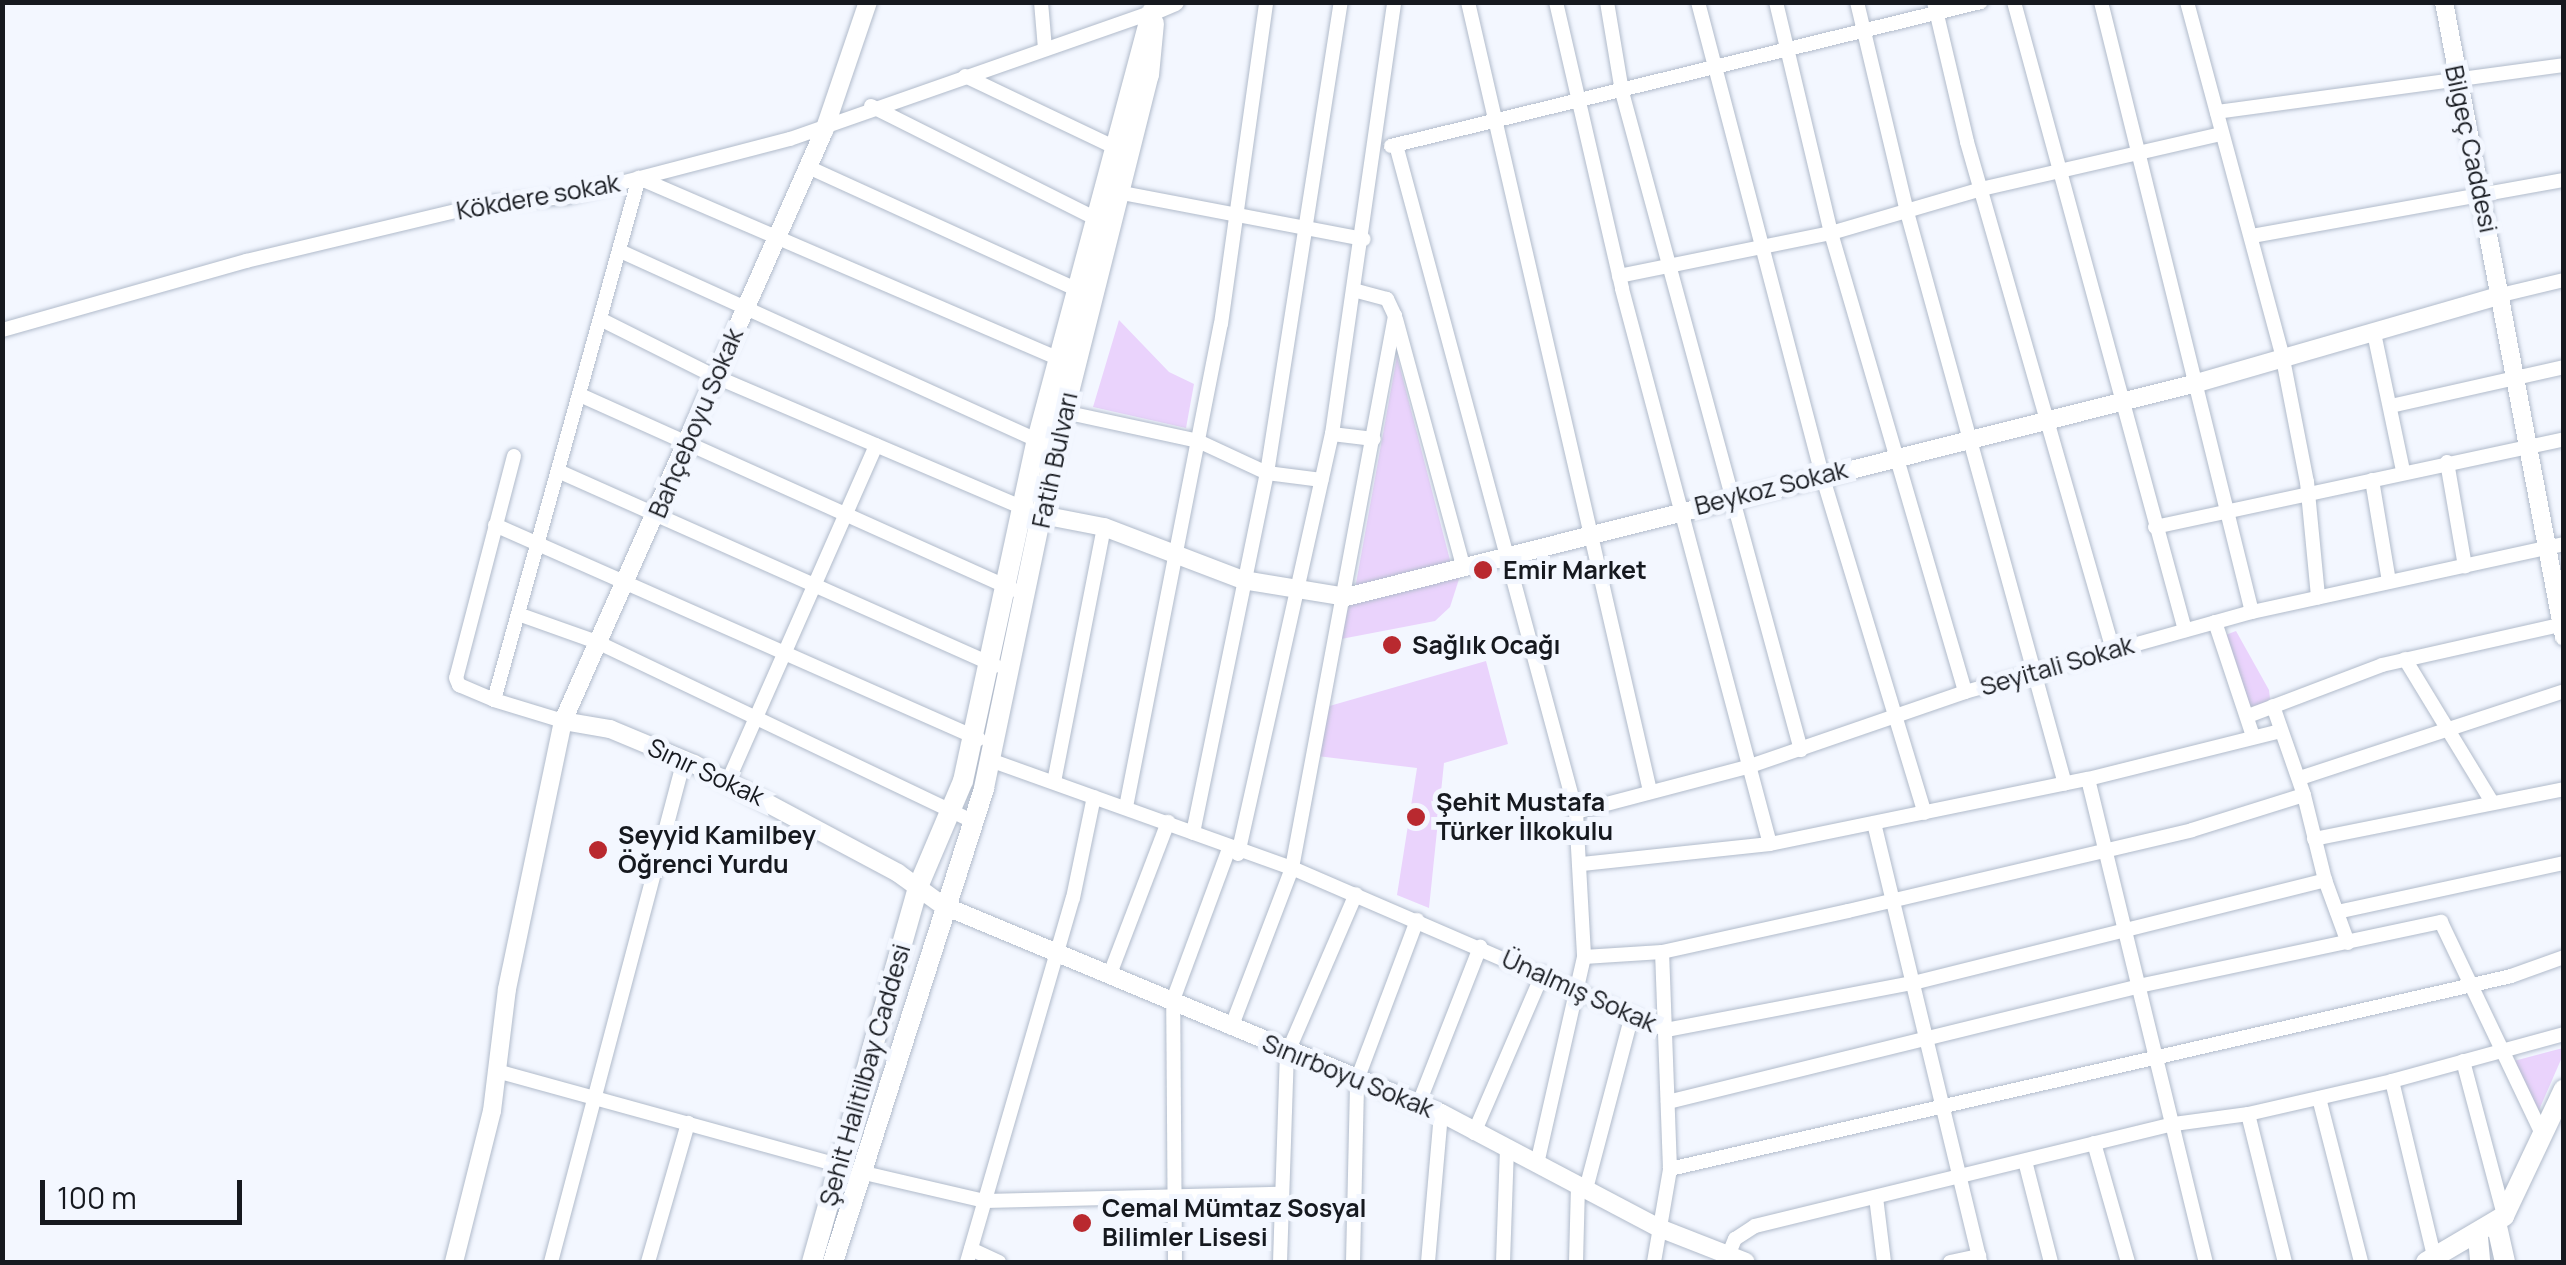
<!DOCTYPE html>
<html>
<head>
<meta charset="utf-8">
<style>
  body { margin:0 }
  #map { position:relative; width:2566px; height:1265px; overflow:hidden; background:#f3f7ff; font-family:Manrope,sans-serif }
  div>[style] { position:absolute }
  .green>* { inset:0; background:#ead3fc }
  .roads { filter:drop-shadow(0 0 2px #b1bbcb) drop-shadow(0 0 2px #b1bbcb) }
  .minor>* { height:14px; margin:-7px; padding:0 7px; transform-origin:7px; border-radius:7px; background:#fff }
  .tertiary>* { height:18px; margin:-9px; padding:0 9px; transform-origin:9px; border-radius:9px; background:#fff }
  .secondary>* { height:20px; margin:-10px; padding:0 10px; transform-origin:10px; border-radius:10px; background:#fff }
  .dots>* { width:28px; height:28px; translate:-50% -50%; box-sizing:border-box; border:5px solid #f3f7ff; border-radius:50% }
  span { translate:-50% -50%; white-space:nowrap; text-align:center; line-height:1.15; -webkit-text-stroke:10px #f3f7ff; paint-order:stroke }
  .street-label { font-size:25px; color:#16191f }
  .poi-label { font-size:25px; color:#16191f; font-weight:700 }
  .left { translate:0 -50%; text-align:left }
  .frame { position:absolute; inset:0; border:5px solid #16191f; pointer-events:none }
  .scale { position:absolute; left:40px; top:1180px; width:202px; height:45px; box-sizing:border-box; border:5px solid #16191f; border-top:0; padding-left:12px; font-size:30px; line-height:35px; white-space:nowrap; color:#16191f; -webkit-text-stroke:8px #f3f7ff; paint-order:stroke }
</style>
</head>
<body>
<div id="map">
  <div class="green">
    <div style="clip-path:polygon(1119px 320px,1169px 372px,1194px 384px,1186px 428px,1093px 407px)"></div>
    <div style="clip-path:polygon(1397px 356px,1451px 564px,1355px 589px)"></div>
    <div style="clip-path:polygon(1460px 576px,1450px 607px,1435px 621px,1341px 639px,1351px 596px)"></div>
    <div style="clip-path:polygon(2236px 631px,2269px 690px,2270px 699px,2249px 713px,2223px 636px)"></div>
    <div style="clip-path:polygon(1486px 661px,1508px 744px,1444px 763px,1429px 908px,1397px 895px,1417px 768px,1317px 756px,1326px 707px)"></div>
    <div style="clip-path:polygon(2563px 1048px,2563px 1055px,2538px 1112px,2514px 1061px)"></div>
  </div>
  <div class="roads">
    <div class="minor">
      <div style="left:1041px;top:2px;width:47px;rotate:85.1deg"></div>
      <div style="left:1468px;top:2px;width:810px;rotate:77.01deg"></div>
      <div style="left:1556px;top:2px;width:294px;rotate:77deg"></div>
      <div style="left:1622px;top:289px;width:574px;rotate:75.07deg"></div>
      <div style="left:1607px;top:2px;width:91px;rotate:80.5deg"></div>
      <div style="left:1622px;top:92px;width:682px;rotate:74.78deg"></div>
      <div style="left:1698px;top:2px;width:489px;rotate:75.3deg"></div>
      <div style="left:1822px;top:475px;width:353px;rotate:73.1deg"></div>
      <div style="left:1776px;top:2px;width:237px;rotate:76.6deg"></div>
      <div style="left:1831px;top:233px;width:478px;rotate:73.7deg"></div>
      <div style="left:1857px;top:2px;width:216px;rotate:76.6deg"></div>
      <div style="left:1907px;top:212px;width:593px;rotate:74.56deg"></div>
      <div style="left:1934px;top:2px;width:144px;rotate:76.7deg"></div>
      <div style="left:1967px;top:142px;width:529px;rotate:73.97deg"></div>
      <div style="left:2014px;top:2px;width:651px;rotate:74.77deg"></div>
      <div style="left:2101px;top:2px;width:628px;rotate:76.1deg"></div>
      <div style="left:2187px;top:2px;width:370px;rotate:74.9deg"></div>
      <div style="left:2283px;top:359px;width:125px;rotate:79deg"></div>
      <div style="left:2307px;top:482px;width:116px;rotate:84.5deg"></div>
      <div style="left:965px;top:76px;width:172px;rotate:25.5deg"></div>
      <div style="left:871px;top:106px;width:259px;rotate:26.6deg"></div>
      <div style="left:2217px;top:112px;width:350px;rotate:-7.7deg"></div>
      <div style="left:1396px;top:145px;width:691px;rotate:74.9deg"></div>
      <div style="left:1576px;top:812px;width:145px;rotate:86.8deg"></div>
      <div style="left:1584px;top:957px;width:212px;rotate:102.8deg"></div>
      <div style="left:1391px;top:146px;width:607px;rotate:-13.72deg"></div>
      <div style="left:808px;top:167px;width:303px;rotate:24.5deg"></div>
      <div style="left:1122px;top:193px;width:246px;rotate:10.8deg"></div>
      <div style="left:2252px;top:236px;width:317px;rotate:-10.2deg"></div>
      <div style="left:620px;top:251px;width:465px;rotate:24.4deg"></div>
      <div style="left:1619px;top:276px;width:216px;rotate:-11.5deg"></div>
      <div style="left:1831px;top:233px;width:156px;rotate:-16.3deg"></div>
      <div style="left:1981px;top:189px;width:247px;rotate:-12.9deg"></div>
      <div style="left:2501px;top:295px;width:65px;rotate:-13.4deg"></div>
      <div style="left:1396px;top:319px;width:259px;rotate:74.8deg"></div>
      <div style="left:602px;top:320px;width:125px;rotate:26.6deg"></div>
      <div style="left:714px;top:376px;width:344px;rotate:23.1deg"></div>
      <div style="left:2px;top:330px;width:254px;rotate:-15.8deg"></div>
      <div style="left:246px;top:261px;width:250px;rotate:-13.4deg"></div>
      <div style="left:489px;top:203px;width:78px;rotate:-4.4deg"></div>
      <div style="left:567px;top:197px;width:230px;rotate:-14.6deg"></div>
      <div style="left:790px;top:139px;width:384px;rotate:-19.3deg"></div>
      <div style="left:2374px;top:333px;width:141px;rotate:78.1deg"></div>
      <div style="left:580px;top:395px;width:475px;rotate:24.2deg"></div>
      <div style="left:2391px;top:406px;width:177px;rotate:-12.7deg"></div>
      <div style="left:1064px;top:412px;width:137px;rotate:12.2deg"></div>
      <div style="left:1198px;top:441px;width:76px;rotate:24.9deg"></div>
      <div style="left:1267px;top:473px;width:55px;rotate:7.3deg"></div>
      <div style="left:1332px;top:434px;width:42px;rotate:6.8deg"></div>
      <div style="left:514px;top:456px;width:229px;rotate:104.6deg"></div>
      <div style="left:456px;top:678px;width:8px;rotate:67deg"></div>
      <div style="left:459px;top:685px;width:38px;rotate:23deg"></div>
      <div style="left:494px;top:700px;width:72px;rotate:16.9deg"></div>
      <div style="left:2447px;top:462px;width:106px;rotate:80.2deg"></div>
      <div style="left:558px;top:471px;width:479px;rotate:24deg"></div>
      <div style="left:2372px;top:480px;width:103px;rotate:80.5deg"></div>
      <div style="left:495px;top:525px;width:529px;rotate:23.85deg"></div>
      <div style="left:2155px;top:527px;width:418px;rotate:-12.1deg"></div>
      <div style="left:518px;top:614px;width:84px;rotate:19.5deg"></div>
      <div style="left:597px;top:642px;width:414px;rotate:25.5deg"></div>
      <div style="left:2215px;top:622px;width:120px;rotate:71.6deg"></div>
      <div style="left:2405px;top:659px;width:164px;rotate:58.7deg"></div>
      <div style="left:494px;top:700px;width:542px;rotate:-74.48deg"></div>
      <div style="left:639px;top:178px;width:463px;rotate:23.3deg"></div>
      <div style="left:2248px;top:716px;width:143px;rotate:-20.8deg"></div>
      <div style="left:2382px;top:665px;width:187px;rotate:-12.7deg"></div>
      <div style="left:990px;top:760px;width:321px;rotate:19.7deg"></div>
      <div style="left:1292px;top:868px;width:408px;rotate:23.4deg"></div>
      <div style="left:1666px;top:1030px;width:251px;rotate:-10.8deg"></div>
      <div style="left:1913px;top:983px;width:425px;rotate:-14deg"></div>
      <div style="left:2325px;top:880px;width:88px;rotate:-103.9deg"></div>
      <div style="left:2300px;top:778px;width:278px;rotate:-18.2deg"></div>
      <div style="left:2088px;top:779px;width:497px;rotate:76.3deg"></div>
      <div style="left:728px;top:781px;width:367px;rotate:-66.2deg"></div>
      <div style="left:1054px;top:782px;width:260px;rotate:-78.9deg"></div>
      <div style="left:1126px;top:807px;width:492px;rotate:-78.9deg"></div>
      <div style="left:1221px;top:324px;width:325px;rotate:-82deg"></div>
      <div style="left:1576px;top:812px;width:177px;rotate:-14.7deg"></div>
      <div style="left:1747px;top:767px;width:231px;rotate:-19deg"></div>
      <div style="left:1965px;top:692px;width:298px;rotate:-15.6deg"></div>
      <div style="left:2252px;top:612px;width:319px;rotate:-12.3deg"></div>
      <div style="left:1874px;top:823px;width:452px;rotate:76.4deg"></div>
      <div style="left:1193px;top:833px;width:368px;rotate:-78.4deg"></div>
      <div style="left:1267px;top:473px;width:477px;rotate:-81.1deg"></div>
      <div style="left:2314px;top:839px;width:255px;rotate:-11.3deg"></div>
      <div style="left:1238px;top:854px;width:430px;rotate:-77.4deg"></div>
      <div style="left:1332px;top:434px;width:436px;rotate:-81.8deg"></div>
      <div style="left:1582px;top:864px;width:189px;rotate:-6.1deg"></div>
      <div style="left:1770px;top:844px;width:325px;rotate:-11.6deg"></div>
      <div style="left:2088px;top:779px;width:199px;rotate:-14deg"></div>
      <div style="left:2325px;top:880px;width:67px;rotate:69.9deg"></div>
      <div style="left:2337px;top:912px;width:232px;rotate:-12.2deg"></div>
      <div style="left:1584px;top:957px;width:78px;rotate:-3.7deg"></div>
      <div style="left:1662px;top:952px;width:190px;rotate:-12.4deg"></div>
      <div style="left:1848px;top:911px;width:353px;rotate:-13.2deg"></div>
      <div style="left:2192px;top:830px;width:117px;rotate:-17.4deg"></div>
      <div style="left:2304px;top:795px;width:94px;rotate:-109.2deg"></div>
      <div style="left:1110px;top:974px;width:163px;rotate:-69.1deg"></div>
      <div style="left:1231px;top:1028px;width:171px;rotate:-69.1deg"></div>
      <div style="left:1292px;top:868px;width:562px;rotate:-79.43deg"></div>
      <div style="left:1395px;top:316px;width:19px;rotate:-115deg"></div>
      <div style="left:1387px;top:299px;width:31px;rotate:-165deg"></div>
      <div style="left:2463px;top:1061px;width:159px;rotate:75.1deg"></div>
      <div style="left:497px;top:1071px;width:355px;rotate:15.4deg"></div>
      <div style="left:2392px;top:1081px;width:184px;rotate:76.5deg"></div>
      <div style="left:2319px;top:1098px;width:169px;rotate:75.6deg"></div>
      <div style="left:1668px;top:1102px;width:485px;rotate:-13.8deg"></div>
      <div style="left:2139px;top:986px;width:309px;rotate:-12deg"></div>
      <div style="left:2441px;top:922px;width:237px;rotate:64.5deg"></div>
      <div style="left:1419px;top:1103px;width:168px;rotate:-68.6deg"></div>
      <div style="left:2248px;top:1114px;width:153px;rotate:76deg"></div>
      <div style="left:1474px;top:1133px;width:174px;rotate:-66.7deg"></div>
      <div style="left:2094px;top:1143px;width:124px;rotate:74.1deg"></div>
      <div style="left:2025px;top:1161px;width:104px;rotate:75.6deg"></div>
      <div style="left:1670px;top:1169px;width:863px;rotate:-12.92deg"></div>
      <div style="left:2511px;top:976px;width:56px;rotate:-19.7deg"></div>
      <div style="left:860px;top:1172px;width:128px;rotate:13.1deg"></div>
      <div style="left:985px;top:1201px;width:295px;rotate:-1.4deg"></div>
      <div style="left:1586px;top:1189px;width:176px;rotate:-75.2deg"></div>
      <div style="left:1876px;top:1197px;width:65px;rotate:83deg"></div>
      <div style="left:971px;top:1249px;width:31px;rotate:25deg"></div>
      <div style="left:1726px;top:1261px;width:24px;rotate:-68deg"></div>
      <div style="left:1735px;top:1239px;width:24px;rotate:-33deg"></div>
      <div style="left:1755px;top:1226px;width:431px;rotate:-13.7deg"></div>
      <div style="left:2174px;top:1124px;width:75px;rotate:-7.7deg"></div>
      <div style="left:2248px;top:1114px;width:148px;rotate:-12.9deg"></div>
      <div style="left:2392px;top:1081px;width:178px;rotate:-15.3deg"></div>
      <div style="left:551px;top:1262px;width:519px;rotate:-75.16deg"></div>
      <div style="left:648px;top:1262px;width:145px;rotate:-73.9deg"></div>
      <div style="left:967px;top:1262px;width:379px;rotate:-73.8deg"></div>
      <div style="left:1073px;top:898px;width:103px;rotate:-78.3deg"></div>
      <div style="left:1175px;top:1262px;width:262px;rotate:-90.4deg"></div>
      <div style="left:1173px;top:1000px;width:161px;rotate:-69.7deg"></div>
      <div style="left:1280px;top:1262px;width:208px;rotate:-88.1deg"></div>
      <div style="left:1287px;top:1054px;width:174px;rotate:-66.7deg"></div>
      <div style="left:1353px;top:1262px;width:182px;rotate:-88.7deg"></div>
      <div style="left:1357px;top:1080px;width:171px;rotate:-69.4deg"></div>
      <div style="left:1428px;top:1262px;width:150px;rotate:-85deg"></div>
      <div style="left:1503px;top:1262px;width:112px;rotate:-88deg"></div>
      <div style="left:1576px;top:1262px;width:77px;rotate:-88.5deg"></div>
      <div style="left:1654px;top:1262px;width:94px;rotate:-80.2deg"></div>
      <div style="left:1670px;top:1169px;width:217px;rotate:-92.1deg"></div>
      <div style="left:1950px;top:1262px;width:30px;rotate:-12deg"></div>
    </div>
    <div class="tertiary">
      <div style="left:2444px;top:2px;width:646px;rotate:79.3deg"></div>
      <div style="left:1152px;top:12px;width:25px;rotate:-23deg"></div>
      <div style="left:1042px;top:515px;width:63px;rotate:11deg"></div>
      <div style="left:1104px;top:527px;width:149px;rotate:20.9deg"></div>
      <div style="left:1243px;top:580px;width:104px;rotate:9.4deg"></div>
      <div style="left:1346px;top:597px;width:877px;rotate:-14.12deg"></div>
      <div style="left:2197px;top:383px;width:316px;rotate:-16.1deg"></div>
      <div style="left:563px;top:721px;width:48px;rotate:9.7deg"></div>
      <div style="left:610px;top:729px;width:91px;rotate:22.6deg"></div>
      <div style="left:694px;top:764px;width:231px;rotate:28.1deg"></div>
      <div style="left:898px;top:873px;width:54px;rotate:36deg"></div>
      <div style="left:942px;top:905px;width:541px;rotate:22.63deg"></div>
      <div style="left:1441px;top:1113px;width:246px;rotate:27.8deg"></div>
      <div style="left:1659px;top:1228px;width:93px;rotate:21.3deg"></div>
      <div style="left:454px;top:1262px;width:156px;rotate:-75.9deg"></div>
      <div style="left:492px;top:1111px;width:123px;rotate:-83deg"></div>
      <div style="left:507px;top:989px;width:274px;rotate:-78.2deg"></div>
      <div style="left:563px;top:721px;width:645px;rotate:-66.14deg"></div>
      <div style="left:824px;top:131px;width:136px;rotate:-71.2deg"></div>
    </div>
    <div class="secondary">
      <div style="left:2496px;top:1222px;width:41px;rotate:77.3deg"></div>
      <div style="left:2478px;top:1237px;width:25px;rotate:85deg"></div>
      <div style="left:812px;top:1262px;width:390px;rotate:-74.2deg"></div>
      <div style="left:918px;top:887px;width:115px;rotate:-67deg"></div>
      <div style="left:963px;top:781px;width:349px;rotate:-77.8deg"></div>
      <div style="left:1037px;top:440px;width:443px;rotate:-75deg"></div>
      <div style="left:833px;top:1262px;width:497px;rotate:-72.3deg"></div>
      <div style="left:984px;top:788px;width:347px;rotate:-78.2deg"></div>
      <div style="left:1055px;top:448px;width:385px;rotate:-75.9deg"></div>
      <div style="left:1149px;top:75px;width:52px;rotate:-84.5deg"></div>
      <div style="left:2426px;top:1262px;width:91px;rotate:-30.5deg"></div>
      <div style="left:2504px;top:1216px;width:140px;rotate:-64.7deg"></div>
    </div>
  </div>
  <div class="dots">
    <div style="left:1483px;top:570px;background:#b9292f"></div>
    <div style="left:1392px;top:645px;background:#b9292f"></div>
    <div style="left:1416px;top:817px;background:#b9292f"></div>
    <div style="left:598px;top:850px;background:#b9292f"></div>
    <div style="left:1082px;top:1223px;background:#b9292f"></div>
  </div>
  <div class="street-label">
    <span style="left:2471px;top:149px;rotate:78deg">Bilgeç Caddesi</span>
    <span style="left:538px;top:197px;rotate:-10deg">Kökdere sokak</span>
    <span style="left:696px;top:423px;rotate:-67deg">Bahçeboyu Sokak</span>
    <span style="left:1055px;top:460px;rotate:-78deg">Fatih Bulvarı</span>
    <span style="left:1771px;top:488px;rotate:-14deg">Beykoz Sokak</span>
    <span style="left:2057px;top:666px;rotate:-16deg">Seyitali Sokak</span>
    <span style="left:706px;top:772px;rotate:25deg">Sınır Sokak</span>
    <span style="left:1579px;top:991px;rotate:24deg">Ünalmış Sokak</span>
    <span style="left:865px;top:1075px;rotate:-74deg">Şehit Halitilbay Caddesi</span>
    <span style="left:1348px;top:1076px;rotate:22deg">Sınırboyu Sokak</span>
  </div>
  <div class="poi-label">
    <span class="left" style="left:1503px;top:570px">Emir Market</span>
    <span class="left" style="left:1412px;top:645px">Sağlık Ocağı</span>
    <span class="left" style="left:1436px;top:817px">Şehit Mustafa<br>Türker İlkokulu</span>
    <span class="left" style="left:618px;top:850px">Seyyid Kamilbey<br>Öğrenci Yurdu</span>
    <span class="left" style="left:1102px;top:1223px">Cemal Mümtaz Sosyal<br>Bilimler Lisesi</span>
  </div>
  <div class="frame"></div>
  <div class="scale">100 m</div>
</div>
</body>
</html>
